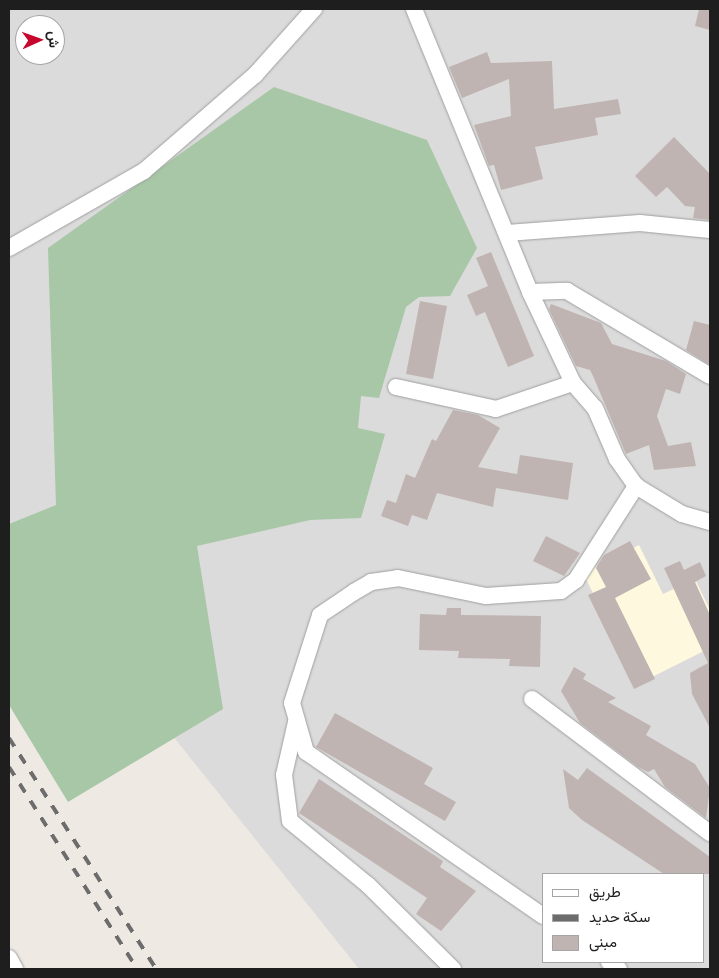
<!DOCTYPE html>
<html>
<head>
<meta charset="utf-8">
<style>
  body { margin:0 }
  #map { position:relative; width:719px; height:978px; overflow:hidden; background:#efe9e4; font-family:"Titillium Web",Vazirmatn,sans-serif }
  div>[style] { position:absolute }
  .residential>* { inset:0; background:#dcdbdb }
  .education>* { inset:0; background:#fef8de }
  .cemetery>* { inset:0; background:#a7c7a6 }
  .building>* { inset:0; background:#bfb4b1 }
  .roads { filter:drop-shadow(0 0 1px #9f9f9f) drop-shadow(0 0 1px #9f9f9f) }
  .minor>* { height:16px; margin:-8px; padding:0 8px; transform-origin:8px; border-radius:8px; background:#fff }
  .rail>* { height:4px; margin-top:-2px; transform-origin:0; background:repeating-linear-gradient(90deg,#6c6c6c 0 10px,transparent 0 20px) }
  span { translate:-50% -50%; white-space:nowrap; text-align:center; line-height:1.15; -webkit-text-stroke:4.5px #fff; paint-order:stroke }
  .frame { position:absolute; inset:0; border:10px solid #1e1e1e; pointer-events:none }
  .legend { position:absolute; left:542px; top:873px; width:162px; height:90px; box-sizing:border-box; background:#fff; border:1px solid #a5a5a5; margin:0; padding:6px 9px; list-style:none; font-size:15px; color:#1e1e1e }
  .legend li { display:flex; align-items:center; gap:10px; height:25px }
  .legend b { width:25px; border:1px solid #a5a5a5 }
  .north { position:absolute; left:15px; top:15px; width:50px; height:50px; box-sizing:border-box; background:#fff; border:1px solid #a5a5a5; border-radius:50%; rotate:88deg; font-size:14px; font-weight:700; line-height:20px; text-align:center; color:#1e1e1e }
  .north::after { content:''; display:block; margin:auto; width:18px; height:22px; background:#c6062c; clip-path:polygon(50% 0,100% 100%,50% 72%,0 100%) }
</style>
</head>
<body>
<div id="map">
  <div class="residential">
    <div style="clip-path:polygon(evenodd,9px 9px,710px 9px,710px 969px,359px 969px,9px 531px,9px 9px,25px 25px,55px 25px,55px 55px,25px 55px,25px 25px,9px 9px,543px 874px,703px 874px,703px 962px,543px 962px,543px 874px)"></div>
  </div>
  <div class="education">
    <div style="clip-path:polygon(639px 545px,663px 594px,695px 579px,710px 610px,710px 648px,638px 684px,583px 573px)"></div>
  </div>
  <div class="cemetery">
    <div style="clip-path:polygon(274px 87px,427px 140px,477px 248px,450px 296px,419px 297px,406px 307px,379px 398px,361px 396px,358px 428px,385px 434px,361px 518px,310px 520px,197px 546px,223px 709px,68px 802px,9px 705px,9px 524px,56px 505px,48px 248px)"></div>
  </div>
  <div class="building">
    <div style="clip-path:polygon(699px 9px,710px 9px,710px 30px,695px 26px)"></div>
    <div style="clip-path:polygon(487px 52px,491px 63px,552px 61px,554px 109px,618px 99px,621px 114px,595px 118px,598px 135px,535px 147px,543px 179px,501px 190px,494px 165px,489px 166px,474px 125px,511px 116px,509px 79px,462px 98px,449px 67px)"></div>
    <div style="clip-path:polygon(674px 137px,710px 174px,710px 220px,693px 218px,695px 207px,685px 206px,667px 187px,656px 197px,635px 176px)"></div>
    <div style="clip-path:polygon(491px 252px,534px 356px,508px 367px,485px 312px,476px 316px,467px 295px,488px 286px,476px 258px)"></div>
    <div style="clip-path:polygon(420px 301px,447px 306px,433px 379px,406px 374px)"></div>
    <div style="clip-path:polygon(551px 304px,601px 323px,612px 344px,666px 361px,686px 374px,680px 394px,666px 389px,657px 416px,668px 446px,691px 442px,696px 466px,654px 470px,649px 445px,626px 454px,593px 376px,590px 370px,576px 366px,549px 309px)"></div>
    <div style="clip-path:polygon(694px 321px,710px 325px,710px 365px,686px 350px)"></div>
    <div style="clip-path:polygon(453px 410px,478px 415px,500px 428px,478px 467px,517px 474px,520px 455px,573px 463px,568px 500px,496px 488px,493px 507px,437px 493px,427px 520px,412px 515px,408px 526px,381px 516px,387px 500px,396px 503px,406px 474px,415px 478px,432px 439px,436px 441px)"></div>
    <div style="clip-path:polygon(546px 536px,580px 553px,564px 576px,533px 561px)"></div>
    <div style="clip-path:polygon(630px 541px,651px 579px,615px 598px,655px 679px,634px 689px,588px 595px,606px 587px,596px 568px,604px 555px)"></div>
    <div style="clip-path:polygon(680px 561px,684px 570px,700px 562px,706px 576px,695px 582px,710px 615px,710px 728px,692px 694px,690px 673px,708px 663px,664px 568px)"></div>
    <div style="clip-path:polygon(447px 608px,461px 608px,461px 615px,541px 616px,540px 667px,509px 666px,510px 659px,458px 658px,459px 651px,419px 650px,420px 614px,446px 615px)"></div>
    <div style="clip-path:polygon(574px 667px,586px 674px,583px 679px,616px 698px,608px 702px,651px 726px,646px 735px,695px 764px,710px 788px,706px 818px,665px 787px,654px 769px,648px 772px,638px 767px,580px 723px,561px 691px)"></div>
    <div style="clip-path:polygon(335px 713px,433px 768px,424px 784px,456px 802px,445px 821px,316px 747px)"></div>
    <div style="clip-path:polygon(587px 768px,710px 857px,710px 874px,664px 874px,582px 820px,569px 808px,563px 769px,578px 780px)"></div>
    <div style="clip-path:polygon(319px 779px,443px 861px,440px 867px,476px 891px,441px 931px,416px 914px,427px 898px,299px 813px)"></div>
  </div>
  <div class="roads">
    <div class="minor">
      <div style="left:414px;top:9px;width:306px;rotate:67.7deg"></div>
      <div style="left:530px;top:292px;width:101px;rotate:64.7deg"></div>
      <div style="left:573px;top:383px;width:33px;rotate:49deg"></div>
      <div style="left:595px;top:408px;width:56px;rotate:66.7deg"></div>
      <div style="left:617px;top:459px;width:33px;rotate:55deg"></div>
      <div style="left:636px;top:486px;width:54px;rotate:31.3deg"></div>
      <div style="left:682px;top:514px;width:29px;rotate:16deg"></div>
      <div style="left:507px;top:233px;width:133px;rotate:-4.3deg"></div>
      <div style="left:640px;top:223px;width:70px;rotate:5.7deg"></div>
      <div style="left:9px;top:248px;width:155px;rotate:-29.7deg"></div>
      <div style="left:144px;top:171px;width:147px;rotate:-40.9deg"></div>
      <div style="left:255px;top:75px;width:89px;rotate:-48.2deg"></div>
      <div style="left:530px;top:292px;width:37px;rotate:-2deg"></div>
      <div style="left:567px;top:291px;width:166px;rotate:30.7deg"></div>
      <div style="left:396px;top:387px;width:102px;rotate:12.4deg"></div>
      <div style="left:496px;top:409px;width:81px;rotate:-18.7deg"></div>
      <div style="left:532px;top:699px;width:223px;rotate:37deg"></div>
      <div style="left:296px;top:722px;width:54px;rotate:102.8deg"></div>
      <div style="left:284px;top:775px;width:46px;rotate:82.6deg"></div>
      <div style="left:290px;top:821px;width:101px;rotate:39.4deg"></div>
      <div style="left:368px;top:885px;width:120px;rotate:44.7deg"></div>
      <div style="left:543px;top:916px;width:288px;rotate:-145.3deg"></div>
      <div style="left:306px;top:752px;width:51px;rotate:-105.9deg"></div>
      <div style="left:292px;top:703px;width:92px;rotate:-72.3deg"></div>
      <div style="left:320px;top:615px;width:41px;rotate:-34.1deg"></div>
      <div style="left:354px;top:592px;width:20px;rotate:-30deg"></div>
      <div style="left:371px;top:582px;width:27px;rotate:-8deg"></div>
      <div style="left:398px;top:578px;width:90px;rotate:11.6deg"></div>
      <div style="left:486px;top:596px;width:75px;rotate:-3.8deg"></div>
      <div style="left:561px;top:591px;width:19px;rotate:-36deg"></div>
      <div style="left:576px;top:580px;width:112px;rotate:-57.4deg"></div>
      <div style="left:9px;top:958px;width:13px;rotate:61deg"></div>
      <div style="left:609px;top:962px;width:12px;rotate:35deg"></div>
    </div>
  </div>
  <div class="rail">
    <div style="left:9px;top:738px;width:274px;rotate:57.5deg"></div>
    <div style="left:9px;top:767px;width:239px;rotate:57.6deg"></div>
  </div>
  <div class="frame"></div>
  <ul class="legend">
  <li><b style="height:6px;background:#fff"></b>طريق</li>
  <li><b style="height:6px;background:#6c6c6c"></b>سكة حديد</li>
  <li><b style="height:14px;background:#bfb4b1"></b>مبنى</li>
  </ul>
  <div class="north">ش</div>
</div>
</body>
</html>
